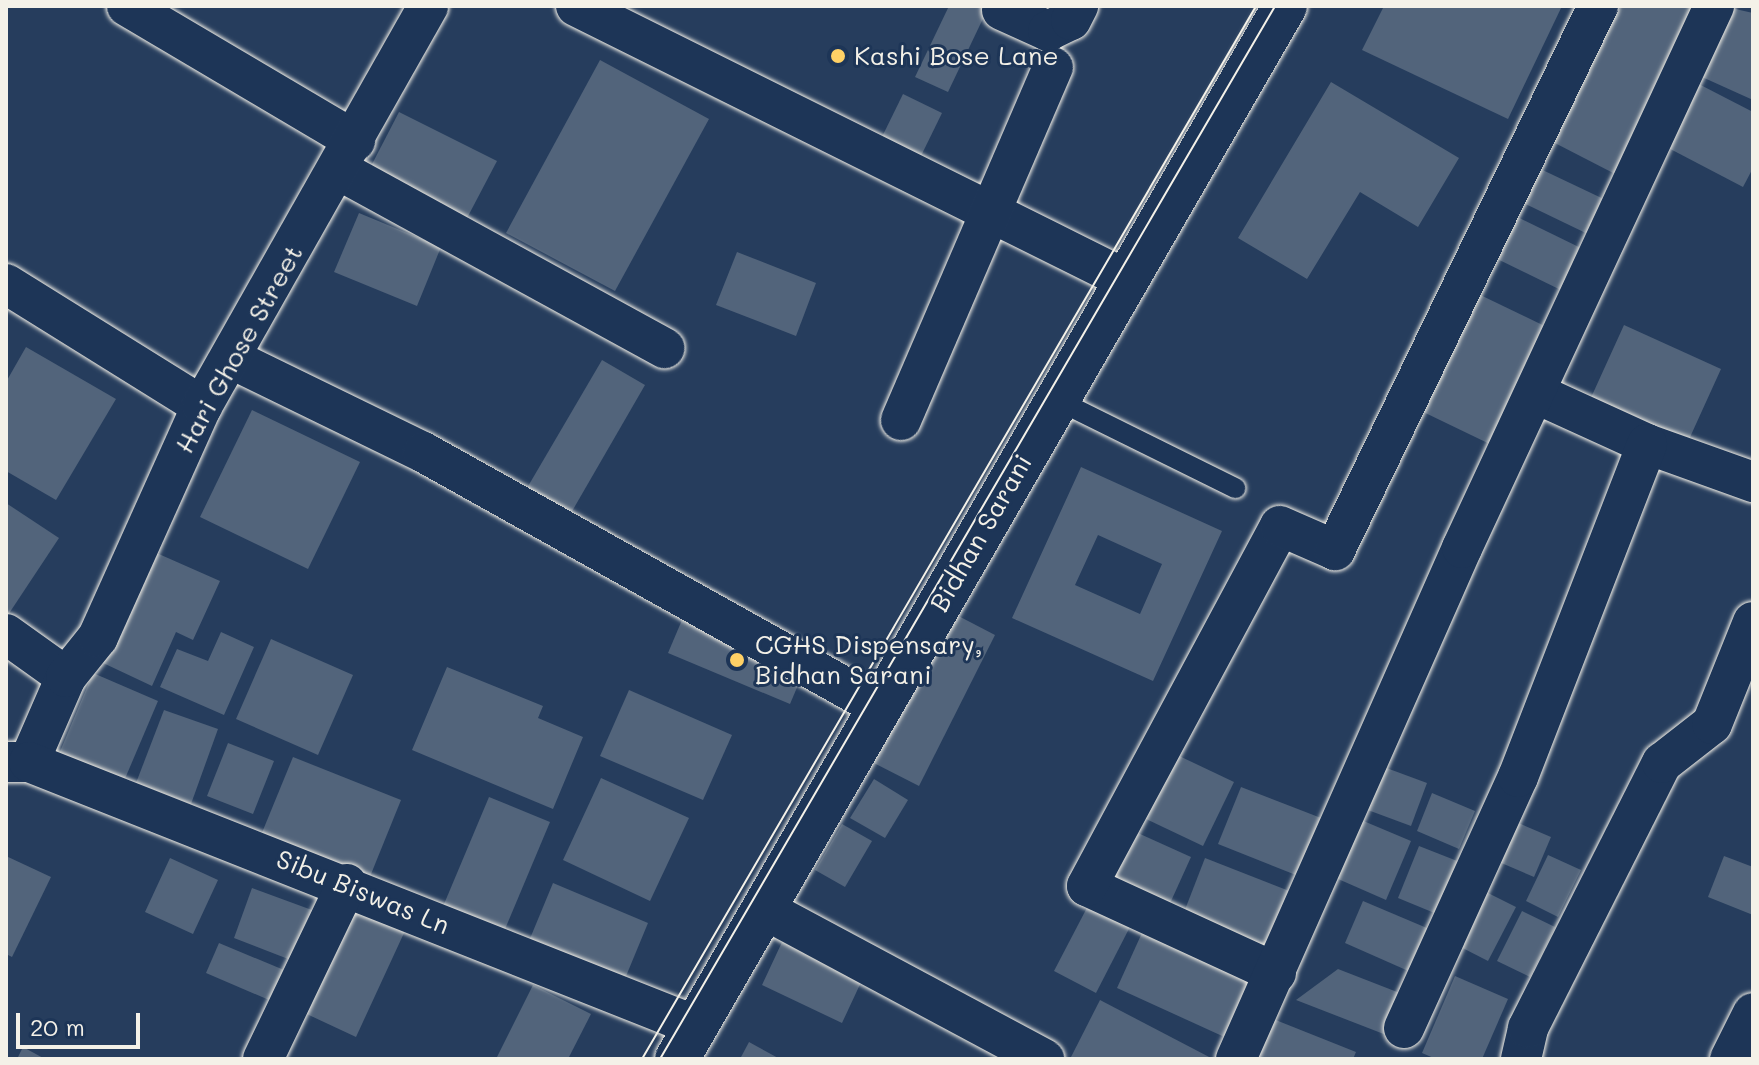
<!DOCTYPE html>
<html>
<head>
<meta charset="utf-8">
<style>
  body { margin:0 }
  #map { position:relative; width:1759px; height:1065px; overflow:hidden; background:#263d5d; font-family:Mali,sans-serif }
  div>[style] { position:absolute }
  .building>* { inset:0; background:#52647b }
  .roads { filter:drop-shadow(0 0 2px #f4f1e8) drop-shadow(0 0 2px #f4f1e8) }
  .service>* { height:20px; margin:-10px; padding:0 10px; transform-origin:10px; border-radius:10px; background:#1d3557 }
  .minor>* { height:40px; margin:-20px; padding:0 20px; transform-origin:20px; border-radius:20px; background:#1d3557 }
  .secondary>* { height:44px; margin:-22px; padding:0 22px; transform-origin:22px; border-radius:22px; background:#1d3557 }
  .tram>* { height:2px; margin:-1px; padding:0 1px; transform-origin:1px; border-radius:1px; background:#f4f1e8 }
  .dots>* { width:22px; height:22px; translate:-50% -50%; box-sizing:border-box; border:4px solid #1d3557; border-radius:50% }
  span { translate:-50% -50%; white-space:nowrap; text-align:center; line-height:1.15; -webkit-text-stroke:6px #1d3557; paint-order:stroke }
  .poi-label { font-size:26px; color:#f4f1e8 }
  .left { translate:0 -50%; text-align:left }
  .street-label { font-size:26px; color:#f4f1e8 }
  .frame { position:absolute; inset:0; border:8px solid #f4f1e8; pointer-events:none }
  .scale { position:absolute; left:16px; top:1013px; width:124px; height:36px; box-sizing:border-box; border:4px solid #f4f1e8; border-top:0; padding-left:10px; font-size:24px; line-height:28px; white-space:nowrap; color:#f4f1e8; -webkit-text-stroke:6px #1d3557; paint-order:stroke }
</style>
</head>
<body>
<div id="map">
  <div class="building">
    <div style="clip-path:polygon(949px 6px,989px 6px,948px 92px,915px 77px)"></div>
    <div style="clip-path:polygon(1384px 6px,1562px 6px,1508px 119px,1362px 50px)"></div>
    <div style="clip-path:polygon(1621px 6px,1707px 6px,1619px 176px,1551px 141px)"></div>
    <div style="clip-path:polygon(1722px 6px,1753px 13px,1753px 100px,1691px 72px)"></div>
    <div style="clip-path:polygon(600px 60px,709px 119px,615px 291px,506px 233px)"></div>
    <div style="clip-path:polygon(1687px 78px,1753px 112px,1753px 168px,1743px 187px,1655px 141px)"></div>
    <div style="clip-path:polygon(1331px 82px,1459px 158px,1418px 227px,1360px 192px,1307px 279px,1238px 238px)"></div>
    <div style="clip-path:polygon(903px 94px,942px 113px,919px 160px,880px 141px)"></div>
    <div style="clip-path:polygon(399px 112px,497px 161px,466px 220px,369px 170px)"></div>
    <div style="clip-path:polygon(1532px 165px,1610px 202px,1594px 237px,1515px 199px)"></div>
    <div style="clip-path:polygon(1505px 211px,1587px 251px,1567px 293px,1485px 253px)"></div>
    <div style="clip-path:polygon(359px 213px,441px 247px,417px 306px,334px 272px)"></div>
    <div style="clip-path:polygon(737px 252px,816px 283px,796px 336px,716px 305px)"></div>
    <div style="clip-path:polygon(1472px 291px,1555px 331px,1498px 448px,1415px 408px)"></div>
    <div style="clip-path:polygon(1624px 325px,1721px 369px,1686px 446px,1589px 402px)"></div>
    <div style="clip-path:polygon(26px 347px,116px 399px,56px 500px,6px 471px,6px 382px)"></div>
    <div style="clip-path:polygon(602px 360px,645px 385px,571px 513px,527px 488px)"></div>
    <div style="clip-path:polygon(252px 410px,360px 462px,308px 569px,200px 517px)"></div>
    <div style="clip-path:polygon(evenodd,1081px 467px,1222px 531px,1153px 681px,1012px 618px,1081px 467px,1098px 535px,1162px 564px,1140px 614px,1075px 585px,1098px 535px)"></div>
    <div style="clip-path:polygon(6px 503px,59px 538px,6px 618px)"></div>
    <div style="clip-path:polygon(152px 551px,220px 581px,193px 640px,176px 632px,152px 686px,101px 662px)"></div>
    <div style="clip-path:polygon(945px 609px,995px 635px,919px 786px,868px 760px)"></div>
    <div style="clip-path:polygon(682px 620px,804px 671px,790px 704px,668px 653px)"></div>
    <div style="clip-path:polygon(221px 632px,254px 647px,224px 715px,160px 687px,177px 649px,208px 661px)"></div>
    <div style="clip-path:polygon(271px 639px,353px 675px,318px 755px,236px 719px)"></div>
    <div style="clip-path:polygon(447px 667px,543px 706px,538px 718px,583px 737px,553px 809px,412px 750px)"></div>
    <div style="clip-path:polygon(93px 673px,158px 701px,124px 781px,59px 754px)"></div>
    <div style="clip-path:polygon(629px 690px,732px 735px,703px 800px,600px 756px)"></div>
    <div style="clip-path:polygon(164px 710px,218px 729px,191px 804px,136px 783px)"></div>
    <div style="clip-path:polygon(228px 743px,274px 761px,253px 814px,207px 796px)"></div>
    <div style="clip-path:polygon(1175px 754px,1234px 782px,1203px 846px,1144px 818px)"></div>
    <div style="clip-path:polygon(293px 757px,401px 800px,367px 884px,259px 840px)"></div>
    <div style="clip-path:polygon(1373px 763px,1427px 783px,1411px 826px,1357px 806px)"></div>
    <div style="clip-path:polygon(601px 778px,689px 818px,650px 901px,563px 860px)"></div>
    <div style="clip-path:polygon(874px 779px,908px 800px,885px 838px,850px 818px)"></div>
    <div style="clip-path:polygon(1241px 787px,1334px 823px,1311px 881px,1218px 844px)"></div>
    <div style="clip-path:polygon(1432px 793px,1475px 811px,1459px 849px,1417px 831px)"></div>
    <div style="clip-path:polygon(489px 797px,550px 822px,500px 941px,439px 916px)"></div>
    <div style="clip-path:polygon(1354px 817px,1411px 841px,1386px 900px,1329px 875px)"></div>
    <div style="clip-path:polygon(1509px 819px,1551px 837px,1534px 877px,1492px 859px)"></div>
    <div style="clip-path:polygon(842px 824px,872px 841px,845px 887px,815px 870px)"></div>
    <div style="clip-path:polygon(1129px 829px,1191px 857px,1167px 910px,1105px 882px)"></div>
    <div style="clip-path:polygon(1419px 846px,1470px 866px,1449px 919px,1398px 898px)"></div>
    <div style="clip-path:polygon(1548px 855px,1581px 870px,1558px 917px,1526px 901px)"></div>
    <div style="clip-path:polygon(6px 856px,51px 877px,12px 957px,6px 954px)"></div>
    <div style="clip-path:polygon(1724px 856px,1753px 867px,1753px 915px,1708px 897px)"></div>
    <div style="clip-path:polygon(170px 858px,218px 880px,193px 934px,145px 912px)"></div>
    <div style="clip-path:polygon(1205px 858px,1297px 894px,1273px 956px,1181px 920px)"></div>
    <div style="clip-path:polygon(553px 883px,648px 923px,624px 981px,529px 941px)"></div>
    <div style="clip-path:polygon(1474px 886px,1516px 907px,1488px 961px,1447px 940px)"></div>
    <div style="clip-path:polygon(252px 888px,320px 913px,301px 964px,234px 938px)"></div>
    <div style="clip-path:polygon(350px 892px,410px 920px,356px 1037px,296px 1009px)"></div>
    <div style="clip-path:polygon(1091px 900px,1133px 921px,1096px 993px,1054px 971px)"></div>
    <div style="clip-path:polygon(1363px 901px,1441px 934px,1422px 977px,1345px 943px)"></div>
    <div style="clip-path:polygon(1522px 911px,1555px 927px,1530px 977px,1497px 961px)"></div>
    <div style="clip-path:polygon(1146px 924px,1260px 977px,1231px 1040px,1117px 988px)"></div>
    <div style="clip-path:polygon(783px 940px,863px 978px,842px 1023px,762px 985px)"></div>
    <div style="clip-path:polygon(219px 943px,296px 975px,283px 1006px,206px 973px)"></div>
    <div style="clip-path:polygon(1338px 969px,1410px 997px,1394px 1038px,1296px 1000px)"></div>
    <div style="clip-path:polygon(1455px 976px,1508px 999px,1482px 1059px,1436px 1059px,1422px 1053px)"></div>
    <div style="clip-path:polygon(533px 985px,591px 1014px,568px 1059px,496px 1059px)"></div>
    <div style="clip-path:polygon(1100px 1000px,1213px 1059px,1070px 1059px)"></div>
    <div style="clip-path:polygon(1268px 1017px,1356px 1052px,1353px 1059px,1251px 1059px)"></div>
    <div style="clip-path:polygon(749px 1042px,780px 1059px,740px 1059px)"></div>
    <div style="clip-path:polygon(23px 1047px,45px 1059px,17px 1059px)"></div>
  </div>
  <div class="roads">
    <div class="service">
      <div style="left:1057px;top:400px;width:199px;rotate:26.3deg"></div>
    </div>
    <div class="minor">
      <div style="left:127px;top:6px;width:265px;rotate:30.6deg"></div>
      <div style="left:576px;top:6px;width:615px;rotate:26.44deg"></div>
      <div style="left:1002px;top:10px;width:51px;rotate:24.5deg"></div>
      <div style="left:1048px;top:31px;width:25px;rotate:-26deg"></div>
      <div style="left:1071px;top:20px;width:16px;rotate:-63deg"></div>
      <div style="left:339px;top:170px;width:371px;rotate:28.7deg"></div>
      <div style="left:6px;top:284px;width:231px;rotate:31.9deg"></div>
      <div style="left:230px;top:358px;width:215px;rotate:26deg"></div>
      <div style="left:423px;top:452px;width:523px;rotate:29.16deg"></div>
      <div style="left:1535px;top:393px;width:123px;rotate:24.5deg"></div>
      <div style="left:1647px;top:444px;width:113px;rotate:19.7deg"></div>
      <div style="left:901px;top:420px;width:384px;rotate:-66.7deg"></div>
      <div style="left:6px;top:634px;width:74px;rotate:35.6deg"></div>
      <div style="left:6px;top:762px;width:23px"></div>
      <div style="left:29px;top:762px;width:93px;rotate:-66.5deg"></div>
      <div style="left:66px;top:677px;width:51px;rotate:-51.3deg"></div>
      <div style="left:98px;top:637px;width:253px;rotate:-65.8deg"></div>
      <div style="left:202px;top:406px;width:459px;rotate:-60.5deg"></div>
      <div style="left:29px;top:762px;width:717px;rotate:21.59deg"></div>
      <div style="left:764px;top:909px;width:318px;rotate:28.2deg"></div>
      <div style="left:1276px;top:973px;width:208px;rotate:-155.3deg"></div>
      <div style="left:1087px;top:886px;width:408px;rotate:-61.8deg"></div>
      <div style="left:1280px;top:526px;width:60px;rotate:23.6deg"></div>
      <div style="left:1335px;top:550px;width:604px;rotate:-64.2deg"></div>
      <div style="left:1404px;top:1028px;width:276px;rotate:-65.6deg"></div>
      <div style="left:1518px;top:777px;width:357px;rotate:-68.8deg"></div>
      <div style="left:263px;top:1059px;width:194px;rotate:-64.4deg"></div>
      <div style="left:1236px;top:1059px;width:559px;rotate:-66.14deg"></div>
      <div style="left:1462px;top:548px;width:598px;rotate:-65.06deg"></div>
      <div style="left:1521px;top:1059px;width:32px;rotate:-77deg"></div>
      <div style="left:1528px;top:1028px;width:297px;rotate:-63.2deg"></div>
      <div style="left:1662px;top:763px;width:63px;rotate:-38deg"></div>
      <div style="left:1712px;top:724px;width:110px;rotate:-68.1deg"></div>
      <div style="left:1730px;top:1059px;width:51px;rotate:-63.4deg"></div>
    </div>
    <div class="secondary">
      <div style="left:677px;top:1059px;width:1216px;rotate:-60deg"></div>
    </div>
  </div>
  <div class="tram">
    <div style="left:642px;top:1059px;width:1219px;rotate:-59.75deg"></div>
    <div style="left:660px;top:1059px;width:1219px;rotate:-59.71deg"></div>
  </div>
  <div class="dots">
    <div style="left:838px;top:56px;background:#ffd166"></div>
    <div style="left:737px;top:660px;background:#ffd166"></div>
  </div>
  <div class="poi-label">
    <span class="left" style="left:854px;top:56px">Kashi Bose Lane</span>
    <span class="left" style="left:755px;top:660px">CGHS Dispensary,<br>Bidhan Sarani</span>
  </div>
  <div class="street-label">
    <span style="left:239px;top:349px;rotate:-61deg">Hari Ghose Street</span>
    <span style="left:981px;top:533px;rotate:-60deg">Bidhan Sarani</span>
    <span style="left:363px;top:892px;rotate:22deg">Sibu Biswas Ln</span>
  </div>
  <div class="frame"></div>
  <div class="scale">20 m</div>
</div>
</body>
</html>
